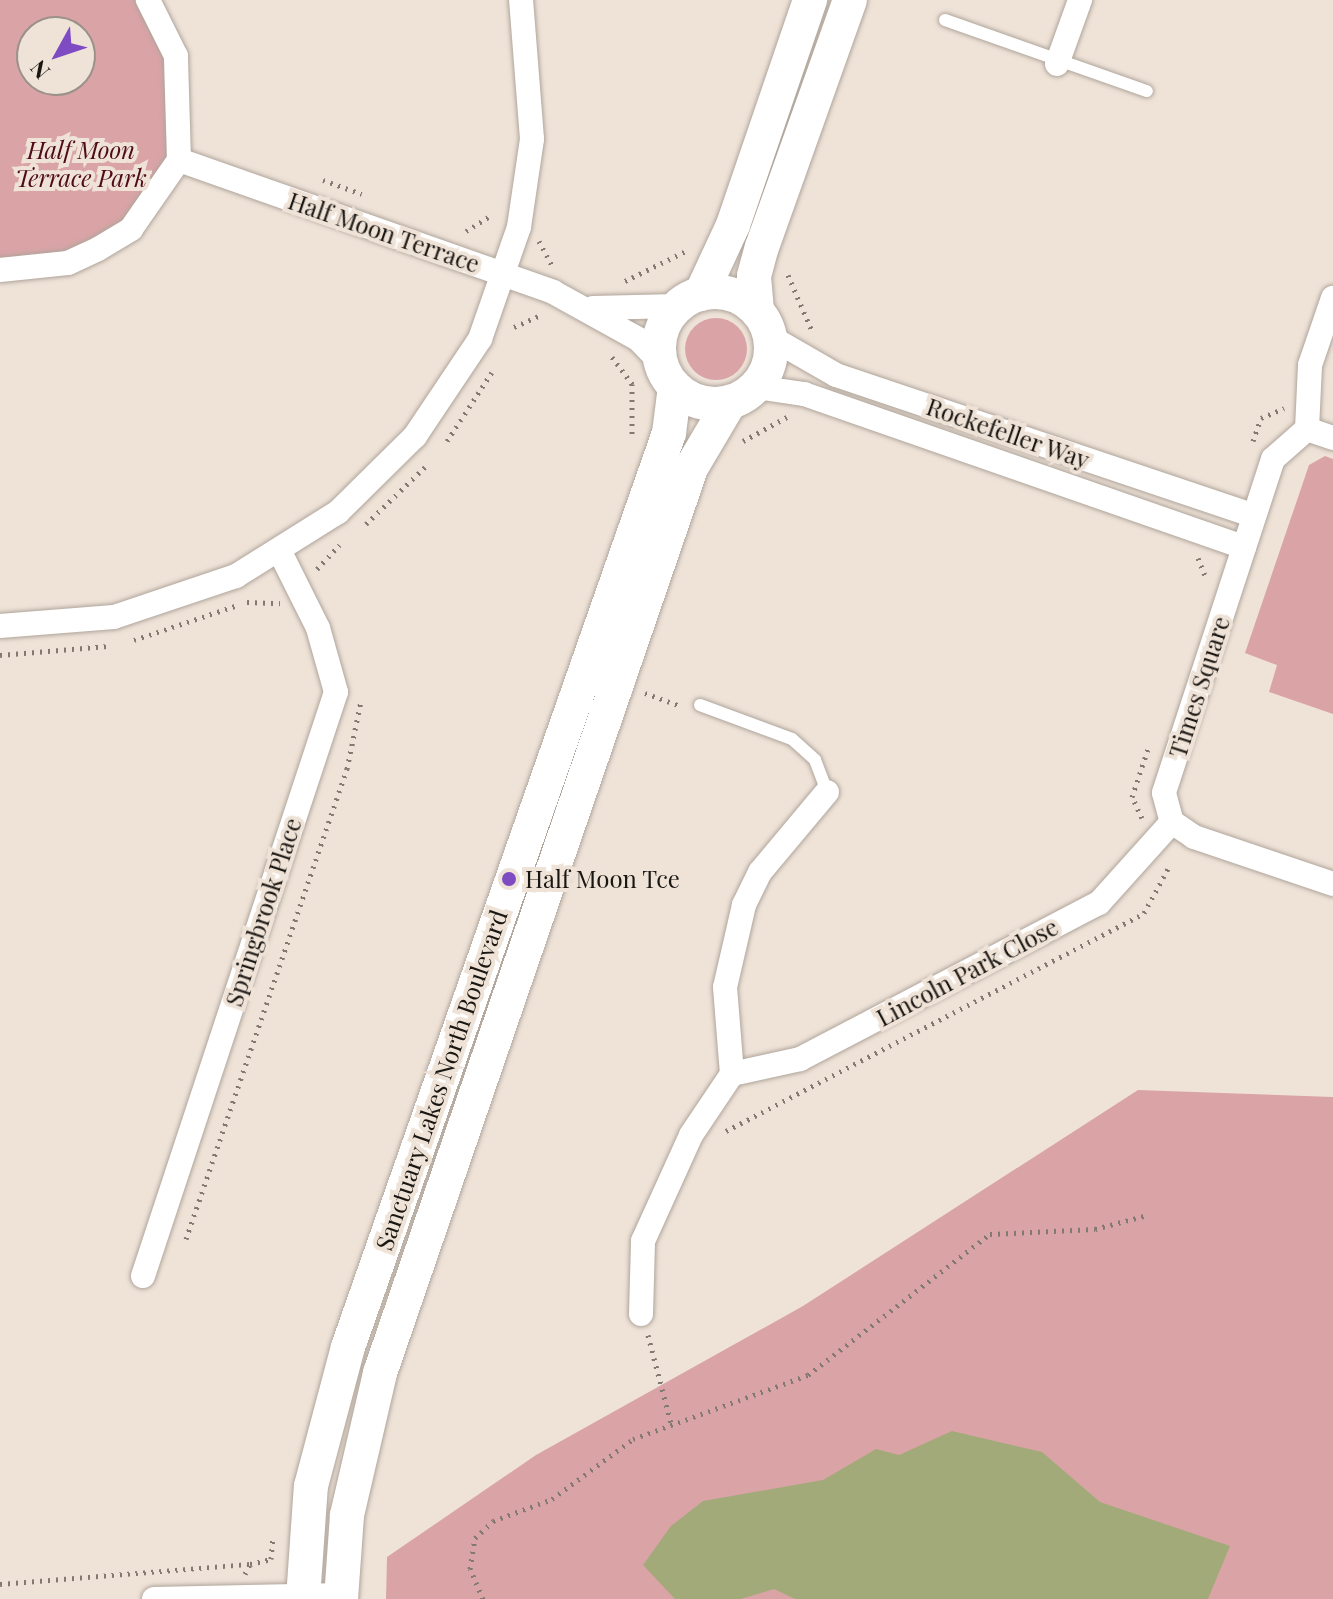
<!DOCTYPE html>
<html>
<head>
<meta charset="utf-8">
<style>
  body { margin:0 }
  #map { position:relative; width:1333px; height:1599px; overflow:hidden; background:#efe3d8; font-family:"Playfair Display",serif }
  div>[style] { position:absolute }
  .green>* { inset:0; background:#daa4a7 }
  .round { border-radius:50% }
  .water>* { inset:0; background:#a2aa79 }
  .path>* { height:5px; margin-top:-2.5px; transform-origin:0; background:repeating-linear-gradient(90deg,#827a72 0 2px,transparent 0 8px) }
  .roads { filter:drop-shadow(0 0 2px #b0a59b) drop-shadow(0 0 2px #b0a59b) }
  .lane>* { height:12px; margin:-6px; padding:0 6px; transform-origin:6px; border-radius:6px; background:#fff }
  .street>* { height:24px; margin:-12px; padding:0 12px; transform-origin:12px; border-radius:12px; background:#fff }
  .secondary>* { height:34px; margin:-17px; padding:0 17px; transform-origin:17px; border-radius:17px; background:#fff }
  .secondary>.ring { margin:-17px; padding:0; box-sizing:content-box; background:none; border:34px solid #fff; border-radius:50% }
  .dots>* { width:22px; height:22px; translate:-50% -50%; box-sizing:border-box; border:4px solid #efe3d8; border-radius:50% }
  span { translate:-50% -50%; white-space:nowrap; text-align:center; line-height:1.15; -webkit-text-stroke:8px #efe3d8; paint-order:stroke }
  .park-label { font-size:24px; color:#4f0b19; font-style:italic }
  .street-label { font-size:24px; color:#1a1612 }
  .poi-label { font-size:24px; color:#1a1612 }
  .left { translate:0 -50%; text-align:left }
  .north { position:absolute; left:16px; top:16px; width:80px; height:80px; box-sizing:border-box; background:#efe3d8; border:2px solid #9a9189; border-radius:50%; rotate:230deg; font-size:22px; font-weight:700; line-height:32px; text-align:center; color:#1a1612 }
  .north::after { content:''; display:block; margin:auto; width:28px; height:36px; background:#7e4bc3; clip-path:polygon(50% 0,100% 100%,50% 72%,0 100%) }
</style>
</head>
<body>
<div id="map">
  <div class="green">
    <div style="clip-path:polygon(evenodd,0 0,148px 0,164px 26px,179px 160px,98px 249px,0 270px,0 0,32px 32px,80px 32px,80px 80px,32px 80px,32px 32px)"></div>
    <div class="round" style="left:685px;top:318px;width:62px;height:62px"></div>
    <div style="clip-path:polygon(1325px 456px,1333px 459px,1333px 714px,1269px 692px,1277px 665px,1245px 653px,1309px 465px)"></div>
    <div style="clip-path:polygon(1138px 1090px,1333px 1097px,1333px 1599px,386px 1599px,387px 1557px,536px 1455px,803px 1306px)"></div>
  </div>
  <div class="water">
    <div style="clip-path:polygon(952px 1431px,1042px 1452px,1100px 1502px,1230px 1546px,1208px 1599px,795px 1599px,774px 1589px,741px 1599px,675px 1599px,643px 1565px,671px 1526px,703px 1501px,823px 1480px,876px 1449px,899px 1455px)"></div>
  </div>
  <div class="path">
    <div style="left:323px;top:180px;width:41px;rotate:19.7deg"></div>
    <div style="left:466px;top:231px;width:31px;rotate:-32deg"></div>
    <div style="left:539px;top:241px;width:30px;rotate:62deg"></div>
    <div style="left:788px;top:275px;width:61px;rotate:66.8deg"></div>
    <div style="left:625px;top:281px;width:70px;rotate:-26.2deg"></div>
    <div style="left:514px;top:327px;width:27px;rotate:-24deg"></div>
    <div style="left:612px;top:357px;width:34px;rotate:53deg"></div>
    <div style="left:632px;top:384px;width:51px;rotate:90deg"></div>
    <div style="left:447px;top:441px;width:82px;rotate:-56.9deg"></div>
    <div style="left:743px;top:441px;width:50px;rotate:-28.6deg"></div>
    <div style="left:1253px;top:441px;width:24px;rotate:-71deg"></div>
    <div style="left:1261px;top:418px;width:25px;rotate:-23deg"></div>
    <div style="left:366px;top:524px;width:82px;rotate:-44deg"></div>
    <div style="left:1198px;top:558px;width:22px;rotate:68deg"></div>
    <div style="left:317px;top:569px;width:33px;rotate:-47deg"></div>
    <div style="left:247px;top:602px;width:33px;rotate:2deg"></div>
    <div style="left:134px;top:640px;width:110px;rotate:-18.6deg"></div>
    <div style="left:0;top:655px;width:108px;rotate:-4.8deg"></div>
    <div style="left:645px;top:693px;width:38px;rotate:20deg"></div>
    <div style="left:1142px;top:818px;width:23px;rotate:-115deg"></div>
    <div style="left:1132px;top:797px;width:54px;rotate:-71.6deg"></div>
    <div style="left:726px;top:1131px;width:471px;rotate:-27.5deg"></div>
    <div style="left:1144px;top:913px;width:55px;rotate:-61.6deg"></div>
    <div style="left:186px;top:1239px;width:497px;rotate:-71.1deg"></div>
    <div style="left:347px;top:769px;width:69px;rotate:-78.4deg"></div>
    <div style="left:648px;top:1335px;width:91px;rotate:75.4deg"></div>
    <div style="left:245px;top:1574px;width:11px;rotate:-63deg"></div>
    <div style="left:250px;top:1564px;width:22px;rotate:-13deg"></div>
    <div style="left:271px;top:1559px;width:21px;rotate:-85deg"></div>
    <div style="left:0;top:1584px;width:251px;rotate:-4.6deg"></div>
    <div style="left:483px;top:1599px;width:33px;rotate:-113deg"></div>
    <div style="left:470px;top:1569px;width:31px;rotate:-81deg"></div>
    <div style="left:475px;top:1538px;width:25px;rotate:-43deg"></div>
    <div style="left:493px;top:1521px;width:63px;rotate:-20.4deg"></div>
    <div style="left:552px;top:1499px;width:101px;rotate:-36.5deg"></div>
    <div style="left:633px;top:1439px;width:186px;rotate:-20.1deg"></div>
    <div style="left:808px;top:1375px;width:230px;rotate:-37.8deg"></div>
    <div style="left:990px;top:1234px;width:105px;rotate:-2.7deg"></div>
    <div style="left:1095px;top:1229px;width:55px;rotate:-14.8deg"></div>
  </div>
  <div class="roads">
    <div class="lane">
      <div style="left:945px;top:20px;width:214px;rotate:19.4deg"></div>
      <div style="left:700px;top:705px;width:98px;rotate:20.3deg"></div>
      <div style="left:792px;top:739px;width:31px;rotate:42deg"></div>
      <div style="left:815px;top:760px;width:34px;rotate:69deg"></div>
    </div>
    <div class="street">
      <div style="left:1057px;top:64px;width:68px;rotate:-70.2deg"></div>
      <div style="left:179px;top:160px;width:397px;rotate:19.4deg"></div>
      <div style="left:553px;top:292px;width:97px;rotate:28.9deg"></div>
      <div style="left:638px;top:339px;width:35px;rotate:46deg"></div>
      <div style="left:0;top:270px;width:68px;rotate:-5.9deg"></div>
      <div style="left:68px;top:263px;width:33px;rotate:-25deg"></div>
      <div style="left:98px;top:249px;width:39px;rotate:-31deg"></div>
      <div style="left:131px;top:229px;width:84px;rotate:-55.2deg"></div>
      <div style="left:179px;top:160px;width:104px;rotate:-91.7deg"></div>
      <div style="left:176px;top:56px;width:63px;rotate:-116.6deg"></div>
      <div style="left:593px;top:308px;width:85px;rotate:-1.3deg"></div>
      <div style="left:770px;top:337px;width:76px;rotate:29.9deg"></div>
      <div style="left:836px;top:375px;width:440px;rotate:18.6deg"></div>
      <div style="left:756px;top:387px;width:49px;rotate:8.3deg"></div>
      <div style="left:804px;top:394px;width:466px;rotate:19.2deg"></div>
      <div style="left:1307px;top:429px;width:64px;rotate:-87.3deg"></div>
      <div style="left:1310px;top:365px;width:71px;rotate:-71.1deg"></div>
      <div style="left:1333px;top:438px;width:28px;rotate:-161deg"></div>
      <div style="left:1307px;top:429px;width:45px;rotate:138.6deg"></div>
      <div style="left:1273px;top:459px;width:351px;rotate:108.1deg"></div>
      <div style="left:1164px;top:793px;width:30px;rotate:75deg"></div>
      <div style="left:1172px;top:822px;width:27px;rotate:34deg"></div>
      <div style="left:1194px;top:837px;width:147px;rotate:18.7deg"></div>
      <div style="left:0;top:626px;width:114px;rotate:-4.5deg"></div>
      <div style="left:114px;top:617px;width:129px;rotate:-18.6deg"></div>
      <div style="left:236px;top:576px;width:120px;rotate:-32.1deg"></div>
      <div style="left:338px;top:512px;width:108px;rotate:-44.6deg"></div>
      <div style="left:415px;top:436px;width:117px;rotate:-56.2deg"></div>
      <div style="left:480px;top:339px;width:119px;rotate:-70.8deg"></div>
      <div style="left:519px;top:227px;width:89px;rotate:-81.6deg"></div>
      <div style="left:532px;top:139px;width:139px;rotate:-94.5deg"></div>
      <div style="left:827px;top:792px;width:104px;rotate:129.9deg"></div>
      <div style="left:760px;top:872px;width:37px;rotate:116deg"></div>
      <div style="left:744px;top:905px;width:84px;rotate:103deg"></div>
      <div style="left:725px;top:987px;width:87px;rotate:85.4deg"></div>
      <div style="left:732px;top:1074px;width:70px;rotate:-12.4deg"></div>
      <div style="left:800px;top:1059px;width:337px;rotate:-27.6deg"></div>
      <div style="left:1099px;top:903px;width:109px;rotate:-48deg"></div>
      <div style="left:143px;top:1276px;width:615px;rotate:-71.71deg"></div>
      <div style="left:336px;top:692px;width:66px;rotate:-105.7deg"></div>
      <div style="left:318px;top:628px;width:85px;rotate:-116.6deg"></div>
      <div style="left:641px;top:1314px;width:73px;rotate:-88.4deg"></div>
      <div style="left:643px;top:1241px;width:116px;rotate:-65.6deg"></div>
      <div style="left:691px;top:1135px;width:73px;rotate:-56.1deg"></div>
      <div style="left:154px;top:1599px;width:187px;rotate:-1.2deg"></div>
    </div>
    <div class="secondary">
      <div class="ring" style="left:659px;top:292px;width:78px;height:78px"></div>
      <div style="left:701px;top:294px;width:76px;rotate:-65.1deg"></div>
      <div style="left:733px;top:225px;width:238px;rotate:-71.1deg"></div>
      <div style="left:757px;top:311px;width:35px;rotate:-95deg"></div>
      <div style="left:754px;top:276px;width:30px;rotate:-75deg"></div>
      <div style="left:762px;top:247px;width:262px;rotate:-70.4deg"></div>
      <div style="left:303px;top:1599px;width:113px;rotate:-86deg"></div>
      <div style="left:311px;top:1486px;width:144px;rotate:-75.1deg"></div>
      <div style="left:348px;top:1347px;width:969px;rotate:-70.65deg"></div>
      <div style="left:669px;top:433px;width:46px;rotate:-82.6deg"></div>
      <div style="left:341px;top:1599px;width:84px;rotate:-85.9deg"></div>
      <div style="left:347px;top:1515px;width:146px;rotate:-76.9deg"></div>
      <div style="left:380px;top:1373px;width:957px;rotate:-71.03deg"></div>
      <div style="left:691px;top:468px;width:77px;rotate:-59.4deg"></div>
    </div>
  </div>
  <div class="dots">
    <div style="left:509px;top:879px;background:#7e4bc3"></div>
  </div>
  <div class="park-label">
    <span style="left:81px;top:164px">Half Moon<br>Terrace Park</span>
  </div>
  <div class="street-label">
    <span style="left:384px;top:232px;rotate:19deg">Half Moon Terrace</span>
    <span style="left:1008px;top:433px;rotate:19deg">Rockefeller Way</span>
    <span style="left:1199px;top:687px;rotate:-72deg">Times Square</span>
    <span style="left:263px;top:912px;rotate:-72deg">Springbrook Place</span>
    <span style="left:967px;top:972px;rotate:-28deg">Lincoln Park Close</span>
    <span style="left:441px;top:1080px;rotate:-71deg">Sanctuary Lakes North Boulevard</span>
  </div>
  <div class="poi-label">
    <span class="left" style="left:525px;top:879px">Half Moon Tce</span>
  </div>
  <div class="north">N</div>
</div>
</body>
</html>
